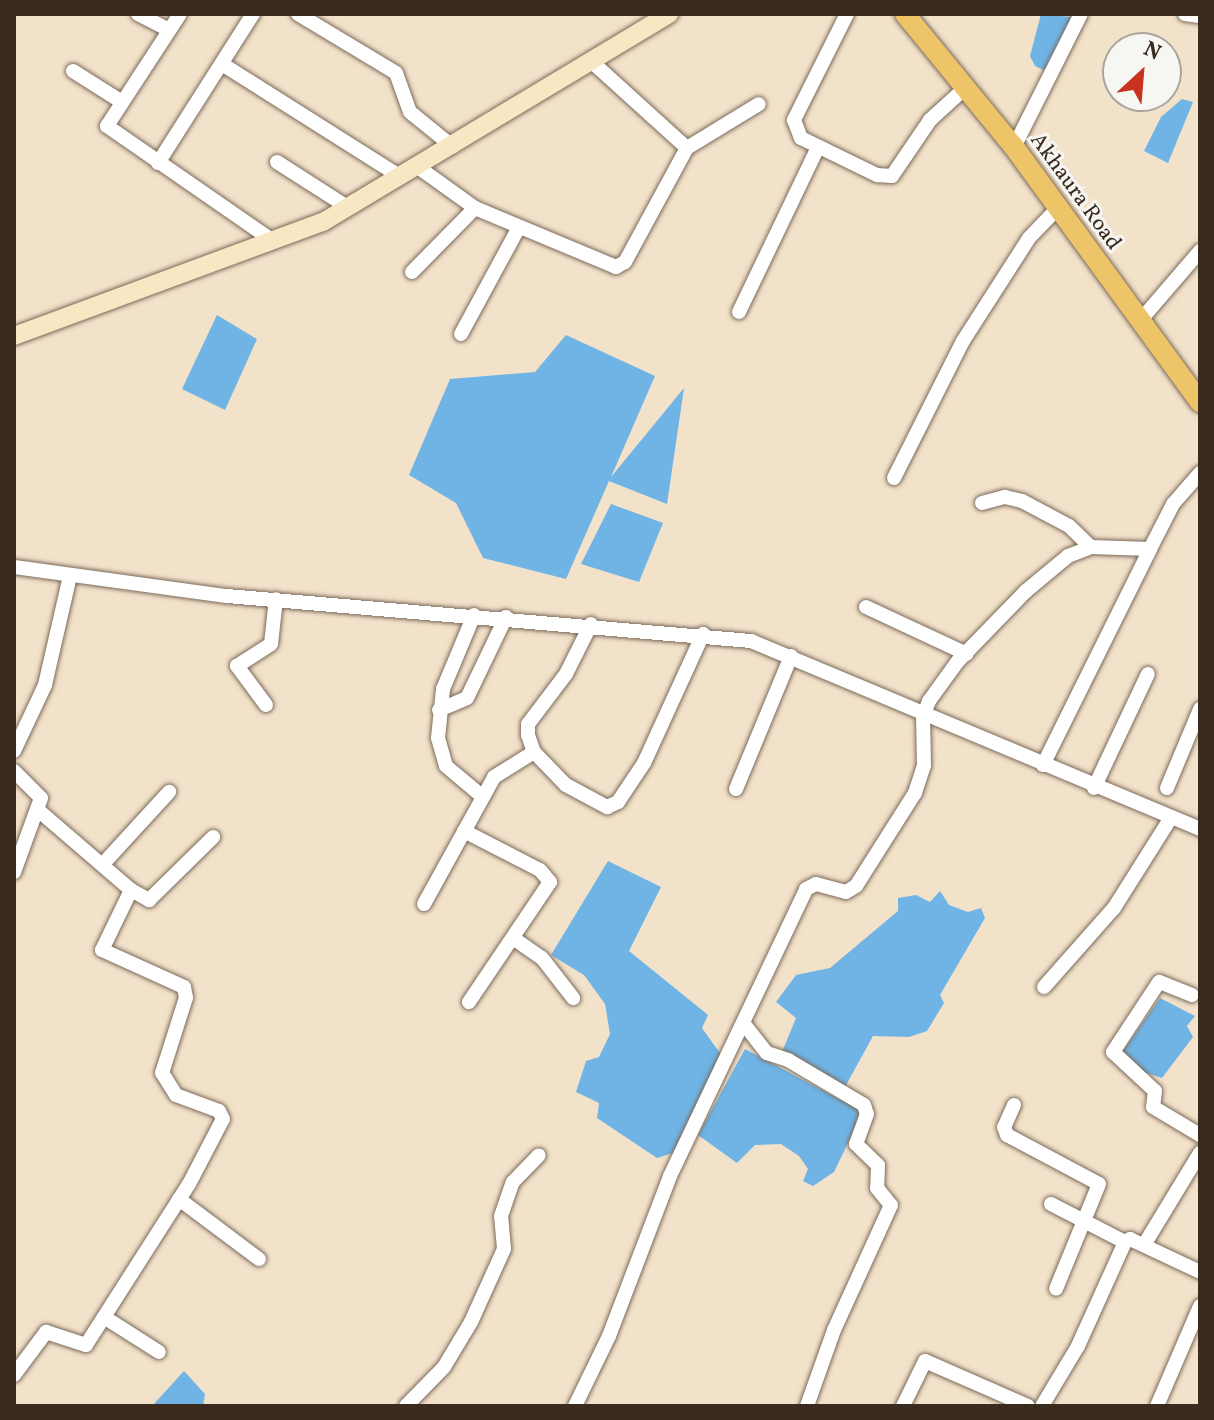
<!DOCTYPE html>
<html>
<head>
<meta charset="utf-8">
<style>
  body { margin:0 }
  #map { position:relative; width:1214px; height:1420px; overflow:hidden; background:#f3e2ca; font-family:Vollkorn,serif }
  div>[style] { position:absolute }
  .water>* { inset:0; background:#70b4e6 }
  .roads { filter:drop-shadow(0 0 2px #7b6a5a) drop-shadow(0 0 2px #7b6a5a) }
  .street>* { height:14px; margin:-7px; padding:0 7px; transform-origin:7px; border-radius:7px; background:#fff }
  .secondary>* { height:18px; margin:-9px; padding:0 9px; transform-origin:9px; border-radius:9px; background:#f8e7c3 }
  .primary>* { height:20px; margin:-10px; padding:0 10px; transform-origin:10px; border-radius:10px; background:#eec469 }
  span { translate:-50% -50%; white-space:nowrap; text-align:center; line-height:1.15; -webkit-text-stroke:6px #f6f6f2; paint-order:stroke }
  .street-label { font-size:22px; color:#3b2a1e }
  .frame { position:absolute; inset:0; border:16px solid #3b2a1e; pointer-events:none }
  .north { position:absolute; left:1102px; top:32px; width:80px; height:80px; box-sizing:border-box; background:#f6f6f2; border:2px solid #aba49d; border-radius:50%; rotate:26deg; font-size:22px; font-weight:700; line-height:32px; text-align:center; color:#3b2a1e }
  .north::after { content:''; display:block; margin:auto; width:28px; height:36px; background:#c8321e; clip-path:polygon(50% 0,100% 100%,50% 72%,0 100%) }
</style>
</head>
<body>
<div id="map">
  <div class="water">
    <div style="clip-path:polygon(1041px 14px,1071px 17px,1048px 72px,1035px 66px,1030px 56px)"></div>
    <div style="clip-path:polygon(1182px 99px,1193px 102px,1168px 163px,1144px 151px,1161px 117px)"></div>
    <div style="clip-path:polygon(217px 315px,257px 339px,225px 410px,182px 389px)"></div>
    <div style="clip-path:polygon(566px 335px,655px 376px,611px 477px,684px 388px,667px 504px,609px 481px,566px 579px,483px 558px,456px 503px,409px 475px,450px 379px,535px 372px)"></div>
    <div style="clip-path:polygon(611px 504px,663px 523px,639px 582px,581px 564px)"></div>
    <div style="clip-path:polygon(608px 861px,661px 887px,629px 951px,708px 1015px,702px 1028px,722px 1056px,673px 1153px,657px 1158px,597px 1118px,599px 1103px,576px 1092px,586px 1061px,599px 1057px,610px 1034px,605px 1004px,584px 975px,551px 955px)"></div>
    <div style="clip-path:polygon(940px 891px,949px 905px,968px 912px,981px 908px,985px 918px,940px 995px,944px 1003px,927px 1031px,909px 1037px,873px 1036px,845px 1087px,782px 1052px,796px 1018px,776px 1002px,796px 975px,830px 968px,898px 911px,898px 898px,916px 895px,930px 902px)"></div>
    <div style="clip-path:polygon(1160px 998px,1195px 1016px,1187px 1026px,1193px 1037px,1162px 1078px,1128px 1067px,1123px 1051px)"></div>
    <div style="clip-path:polygon(745px 1049px,863px 1112px,834px 1172px,813px 1186px,803px 1181px,808px 1169px,799px 1156px,781px 1144px,755px 1145px,737px 1163px,698px 1135px)"></div>
    <div style="clip-path:polygon(184px 1371px,205px 1394px,203px 1406px,152px 1406px)"></div>
  </div>
  <div class="roads">
    <div class="street">
      <div style="left:138px;top:14px;width:35px;rotate:27deg"></div>
      <div style="left:180px;top:14px;width:134px;rotate:123.1deg"></div>
      <div style="left:107px;top:126px;width:202px;rotate:34.7deg"></div>
      <div style="left:298px;top:14px;width:114px;rotate:31deg"></div>
      <div style="left:396px;top:73px;width:41px;rotate:70.3deg"></div>
      <div style="left:410px;top:112px;width:55px;rotate:39.1deg"></div>
      <div style="left:847px;top:14px;width:119px;rotate:116.6deg"></div>
      <div style="left:794px;top:120px;width:19px;rotate:69deg"></div>
      <div style="left:801px;top:138px;width:85px;rotate:26deg"></div>
      <div style="left:877px;top:175px;width:15px;rotate:4deg"></div>
      <div style="left:892px;top:176px;width:68px;rotate:-55.8deg"></div>
      <div style="left:930px;top:120px;width:47px;rotate:-42.4deg"></div>
      <div style="left:1185px;top:14px;width:15px;rotate:8deg"></div>
      <div style="left:592px;top:62px;width:128px;rotate:42.2deg"></div>
      <div style="left:222px;top:64px;width:212px;rotate:32.3deg"></div>
      <div style="left:73px;top:71px;width:58px;rotate:32.3deg"></div>
      <div style="left:1014px;top:147px;width:149px;rotate:-63.3deg"></div>
      <div style="left:277px;top:162px;width:85px;rotate:32.6deg"></div>
      <div style="left:158px;top:163px;width:177px;rotate:-57.5deg"></div>
      <div style="left:418px;top:167px;width:70px;rotate:35.7deg"></div>
      <div style="left:475px;top:208px;width:153px;rotate:22.7deg"></div>
      <div style="left:616px;top:267px;width:10px;rotate:-29deg"></div>
      <div style="left:625px;top:262px;width:130px;rotate:-61.5deg"></div>
      <div style="left:687px;top:148px;width:84px;rotate:-31.4deg"></div>
      <div style="left:412px;top:272px;width:90px;rotate:-45.5deg"></div>
      <div style="left:739px;top:312px;width:183px;rotate:-64.4deg"></div>
      <div style="left:1139px;top:322px;width:94px;rotate:-49.3deg"></div>
      <div style="left:461px;top:334px;width:122px;rotate:-61.5deg"></div>
      <div style="left:894px;top:478px;width:153px;rotate:-63.3deg"></div>
      <div style="left:963px;top:341px;width:122px;rotate:-57.3deg"></div>
      <div style="left:1029px;top:238px;width:40px;rotate:-46deg"></div>
      <div style="left:982px;top:503px;width:24px;rotate:-15deg"></div>
      <div style="left:1005px;top:497px;width:17px;rotate:13deg"></div>
      <div style="left:1022px;top:501px;width:53px;rotate:28deg"></div>
      <div style="left:1069px;top:526px;width:30px;rotate:44deg"></div>
      <div style="left:14px;top:567px;width:215px;rotate:7.8deg"></div>
      <div style="left:227px;top:596px;width:526px;rotate:4.91deg"></div>
      <div style="left:751px;top:641px;width:487px;rotate:22.7deg"></div>
      <div style="left:866px;top:607px;width:111px;rotate:25deg"></div>
      <div style="left:474px;top:615px;width:80px;rotate:112.7deg"></div>
      <div style="left:443px;top:689px;width:49px;rotate:95.8deg"></div>
      <div style="left:438px;top:738px;width:29px;rotate:74deg"></div>
      <div style="left:446px;top:766px;width:48px;rotate:40deg"></div>
      <div style="left:591px;top:624px;width:56px;rotate:116.6deg"></div>
      <div style="left:566px;top:674px;width:63px;rotate:127.2deg"></div>
      <div style="left:528px;top:724px;width:11px;rotate:90deg"></div>
      <div style="left:528px;top:735px;width:18px;rotate:71deg"></div>
      <div style="left:534px;top:752px;width:46px;rotate:45.9deg"></div>
      <div style="left:566px;top:785px;width:47px;rotate:28.2deg"></div>
      <div style="left:607px;top:807px;width:12px;rotate:-24deg"></div>
      <div style="left:618px;top:802px;width:47px;rotate:-56.3deg"></div>
      <div style="left:644px;top:763px;width:142px;rotate:-65.4deg"></div>
      <div style="left:266px;top:705px;width:49px;rotate:-126.6deg"></div>
      <div style="left:237px;top:666px;width:40px;rotate:-32.9deg"></div>
      <div style="left:271px;top:644px;width:45px;rotate:-83.7deg"></div>
      <div style="left:439px;top:710px;width:30px;rotate:-23deg"></div>
      <div style="left:467px;top:698px;width:90px;rotate:-64.3deg"></div>
      <div style="left:14px;top:751px;width:73px;rotate:-64.8deg"></div>
      <div style="left:45px;top:685px;width:112px;rotate:-77.1deg"></div>
      <div style="left:1043px;top:765px;width:241px;rotate:-63.6deg"></div>
      <div style="left:14px;top:771px;width:38px;rotate:45deg"></div>
      <div style="left:41px;top:798px;width:79px;rotate:110deg"></div>
      <div style="left:1094px;top:788px;width:126px;rotate:-64.7deg"></div>
      <div style="left:1167px;top:788px;width:86px;rotate:-67.3deg"></div>
      <div style="left:736px;top:789px;width:144px;rotate:-67.5deg"></div>
      <div style="left:464px;top:831px;width:85px;rotate:27.2deg"></div>
      <div style="left:540px;top:870px;width:16px;rotate:50deg"></div>
      <div style="left:550px;top:882px;width:145px;rotate:124deg"></div>
      <div style="left:103px;top:864px;width:98px;rotate:-47.5deg"></div>
      <div style="left:131px;top:890px;width:21px;rotate:29deg"></div>
      <div style="left:149px;top:900px;width:90px;rotate:-44.5deg"></div>
      <div style="left:424px;top:904px;width:145px;rotate:-61.1deg"></div>
      <div style="left:494px;top:777px;width:47px;rotate:-32deg"></div>
      <div style="left:513px;top:938px;width:35px;rotate:35deg"></div>
      <div style="left:542px;top:958px;width:51px;rotate:52.2deg"></div>
      <div style="left:1044px;top:987px;width:106px;rotate:-48.5deg"></div>
      <div style="left:1114px;top:908px;width:105px;rotate:-57.8deg"></div>
      <div style="left:1192px;top:995px;width:35px;rotate:-158deg"></div>
      <div style="left:1159px;top:982px;width:84px;rotate:123.3deg"></div>
      <div style="left:1113px;top:1052px;width:57px;rotate:42.9deg"></div>
      <div style="left:1155px;top:1091px;width:16px;rotate:97deg"></div>
      <div style="left:1153px;top:1107px;width:55px;rotate:30.8deg"></div>
      <div style="left:744px;top:1024px;width:37px;rotate:52deg"></div>
      <div style="left:767px;top:1053px;width:22px;rotate:18deg"></div>
      <div style="left:788px;top:1060px;width:88px;rotate:30.6deg"></div>
      <div style="left:864px;top:1105px;width:9px;rotate:72deg"></div>
      <div style="left:867px;top:1114px;width:32px;rotate:110deg"></div>
      <div style="left:856px;top:1144px;width:30px;rotate:44deg"></div>
      <div style="left:878px;top:1165px;width:23px;rotate:92deg"></div>
      <div style="left:877px;top:1188px;width:22px;rotate:51deg"></div>
      <div style="left:891px;top:1205px;width:137px;rotate:114.5deg"></div>
      <div style="left:834px;top:1330px;width:81px;rotate:109.6deg"></div>
      <div style="left:1014px;top:1105px;width:24px;rotate:114deg"></div>
      <div style="left:1004px;top:1127px;width:9px;rotate:69deg"></div>
      <div style="left:1007px;top:1135px;width:104px;rotate:28deg"></div>
      <div style="left:1099px;top:1184px;width:113px;rotate:112.3deg"></div>
      <div style="left:179px;top:1199px;width:100px;rotate:36.9deg"></div>
      <div style="left:1051px;top:1204px;width:83px;rotate:27.2deg"></div>
      <div style="left:1144px;top:1245px;width:108px;rotate:-58.7deg"></div>
      <div style="left:104px;top:1317px;width:65px;rotate:32.5deg"></div>
      <div style="left:14px;top:1375px;width:54px;rotate:-53.3deg"></div>
      <div style="left:46px;top:1332px;width:42px;rotate:18deg"></div>
      <div style="left:86px;top:1345px;width:191px;rotate:-57.4deg"></div>
      <div style="left:189px;top:1184px;width:73px;rotate:-62.4deg"></div>
      <div style="left:223px;top:1119px;width:9px;rotate:-117deg"></div>
      <div style="left:219px;top:1111px;width:46px;rotate:-159.6deg"></div>
      <div style="left:176px;top:1095px;width:26px;rotate:-122deg"></div>
      <div style="left:162px;top:1073px;width:79px;rotate:-72.3deg"></div>
      <div style="left:186px;top:998px;width:11px;rotate:-100deg"></div>
      <div style="left:184px;top:987px;width:90px;rotate:-155.7deg"></div>
      <div style="left:102px;top:950px;width:67px;rotate:-64.2deg"></div>
      <div style="left:131px;top:890px;width:123px;rotate:-139.3deg"></div>
      <div style="left:406px;top:1406px;width:54px;rotate:-45.7deg"></div>
      <div style="left:444px;top:1367px;width:52px;rotate:-59deg"></div>
      <div style="left:471px;top:1322px;width:80px;rotate:-65.7deg"></div>
      <div style="left:504px;top:1249px;width:33px;rotate:-95deg"></div>
      <div style="left:501px;top:1216px;width:36px;rotate:-71deg"></div>
      <div style="left:513px;top:1182px;width:37px;rotate:-46deg"></div>
      <div style="left:575px;top:1406px;width:78px;rotate:-64.1deg"></div>
      <div style="left:609px;top:1336px;width:171px;rotate:-69.1deg"></div>
      <div style="left:670px;top:1176px;width:318px;rotate:-64.6deg"></div>
      <div style="left:806px;top:889px;width:11px;rotate:-27deg"></div>
      <div style="left:816px;top:884px;width:31px;rotate:15deg"></div>
      <div style="left:846px;top:892px;width:12px;rotate:-31deg"></div>
      <div style="left:856px;top:886px;width:110px;rotate:-57.6deg"></div>
      <div style="left:915px;top:793px;width:28px;rotate:-72deg"></div>
      <div style="left:924px;top:766px;width:50px;rotate:-91.1deg"></div>
      <div style="left:923px;top:716px;width:16px;rotate:-68deg"></div>
      <div style="left:929px;top:701px;width:49px;rotate:-54.1deg"></div>
      <div style="left:958px;top:661px;width:98px;rotate:-45.8deg"></div>
      <div style="left:1026px;top:591px;width:55px;rotate:-39.8deg"></div>
      <div style="left:1068px;top:556px;width:25px;rotate:-21deg"></div>
      <div style="left:1091px;top:547px;width:59px;rotate:1.9deg"></div>
      <div style="left:1150px;top:549px;width:51px;rotate:-62.9deg"></div>
      <div style="left:1173px;top:504px;width:41px;rotate:-48.9deg"></div>
      <div style="left:903px;top:1406px;width:50px;rotate:-63.9deg"></div>
      <div style="left:925px;top:1361px;width:112px;rotate:23.6deg"></div>
      <div style="left:1042px;top:1406px;width:70px;rotate:-59deg"></div>
      <div style="left:1078px;top:1346px;width:114px;rotate:-65.7deg"></div>
      <div style="left:1125px;top:1242px;width:6px;rotate:-31deg"></div>
      <div style="left:1130px;top:1239px;width:77px;rotate:25.2deg"></div>
      <div style="left:1157px;top:1406px;width:109px;rotate:-66.7deg"></div>
    </div>
    <div class="secondary">
      <div style="left:14px;top:336px;width:329px;rotate:-20.3deg"></div>
      <div style="left:323px;top:222px;width:404px;rotate:-31deg"></div>
    </div>
    <div class="primary">
      <div style="left:905px;top:14px;width:172px;rotate:50.7deg"></div>
      <div style="left:1014px;top:147px;width:316px;rotate:53.9deg"></div>
    </div>
  </div>
  <div class="street-label">
    <span style="left:1075px;top:192px;rotate:54deg">Akhaura Road</span>
  </div>
  <div class="frame"></div>
  <div class="north">N</div>
</div>
</body>
</html>
